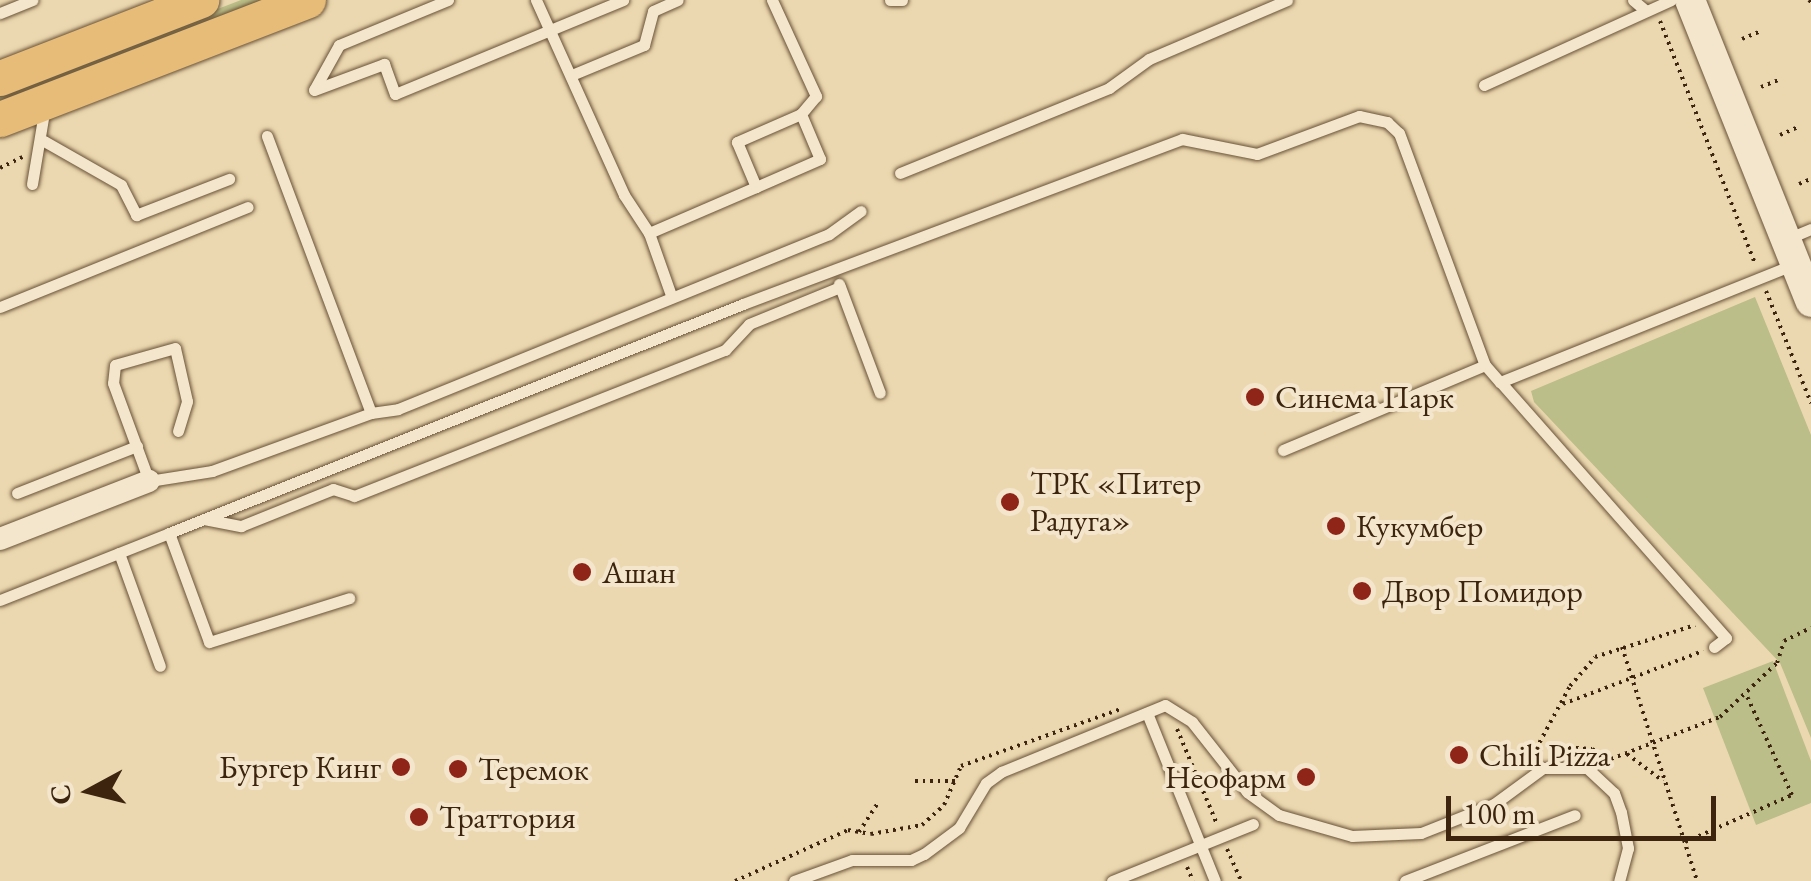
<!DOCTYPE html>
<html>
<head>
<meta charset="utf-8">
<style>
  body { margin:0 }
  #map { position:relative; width:1811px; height:881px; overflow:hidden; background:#ecd8b0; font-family:"EB Garamond",serif }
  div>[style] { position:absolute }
  .green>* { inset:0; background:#bbbe88 }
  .path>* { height:4px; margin-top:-2px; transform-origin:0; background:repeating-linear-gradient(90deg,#3c240e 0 2.5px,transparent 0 7.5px) }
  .roads { filter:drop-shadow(0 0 2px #685136) drop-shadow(0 0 2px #685136) }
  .lane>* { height:11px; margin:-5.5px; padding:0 5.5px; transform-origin:5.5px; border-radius:5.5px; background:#f3e6cc }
  .street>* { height:22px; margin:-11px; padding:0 11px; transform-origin:11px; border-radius:11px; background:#f3e6cc }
  .secondary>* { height:30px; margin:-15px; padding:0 15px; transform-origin:15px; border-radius:15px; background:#f3e6cc }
  .primary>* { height:35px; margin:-17.5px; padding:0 17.5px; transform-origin:17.5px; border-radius:17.5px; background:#e6bc78 }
  .dots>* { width:28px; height:28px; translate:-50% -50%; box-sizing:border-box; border:5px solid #f3e6cc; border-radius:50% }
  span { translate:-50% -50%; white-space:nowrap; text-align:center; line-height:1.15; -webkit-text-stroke:8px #f3e6cc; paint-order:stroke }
  .poi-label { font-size:32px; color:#3c240e }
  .left { translate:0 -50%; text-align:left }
  .right { translate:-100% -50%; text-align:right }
  .north { position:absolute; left:40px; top:741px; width:100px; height:100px; -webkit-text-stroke:8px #f3e6cc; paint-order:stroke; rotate:263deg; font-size:28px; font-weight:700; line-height:40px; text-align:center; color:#3c240e }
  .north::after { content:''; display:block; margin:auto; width:35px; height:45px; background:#3c240e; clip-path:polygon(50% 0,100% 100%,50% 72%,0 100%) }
  .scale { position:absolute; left:1446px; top:796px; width:270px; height:45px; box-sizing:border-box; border:5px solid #3c240e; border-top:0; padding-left:12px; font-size:30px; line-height:35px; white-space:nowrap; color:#3c240e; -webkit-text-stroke:8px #f3e6cc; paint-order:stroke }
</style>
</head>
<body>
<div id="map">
  <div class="green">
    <div style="clip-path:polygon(241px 0,268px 0,0 103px,0 93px)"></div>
    <div style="clip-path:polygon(1755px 297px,1811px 435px,1811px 738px,1780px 663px,1534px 402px,1531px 391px)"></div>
    <div style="clip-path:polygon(1773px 661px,1811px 761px,1811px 803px,1756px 825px,1703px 688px)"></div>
  </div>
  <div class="path">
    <div style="left:1809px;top:0;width:3px;rotate:45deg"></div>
    <div style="left:1660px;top:21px;width:261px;rotate:68.6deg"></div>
    <div style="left:1742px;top:39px;width:21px;rotate:-23deg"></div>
    <div style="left:1761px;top:87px;width:22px;rotate:-22deg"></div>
    <div style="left:1780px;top:135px;width:22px;rotate:-24deg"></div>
    <div style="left:0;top:168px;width:25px;rotate:-26deg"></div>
    <div style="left:1799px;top:184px;width:13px;rotate:-23deg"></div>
    <div style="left:1766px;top:291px;width:121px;rotate:68.1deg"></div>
    <div style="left:1622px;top:647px;width:246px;rotate:72.2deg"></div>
    <div style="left:1563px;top:704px;width:150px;rotate:-20.7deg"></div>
    <div style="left:1177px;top:729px;width:101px;rotate:67.2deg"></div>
    <div style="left:1536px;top:749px;width:72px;rotate:-61.6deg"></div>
    <div style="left:1570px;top:686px;width:38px;rotate:-49deg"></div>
    <div style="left:1595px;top:657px;width:105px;rotate:-17.7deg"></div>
    <div style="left:1627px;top:754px;width:45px;rotate:36.9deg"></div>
    <div style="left:1516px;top:768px;width:37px;rotate:-36deg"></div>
    <div style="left:1546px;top:746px;width:46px;rotate:3.7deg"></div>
    <div style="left:1592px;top:749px;width:21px;rotate:28deg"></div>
    <div style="left:1611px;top:759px;width:117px;rotate:-21.1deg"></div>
    <div style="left:1720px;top:717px;width:79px;rotate:-43.5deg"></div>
    <div style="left:1777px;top:663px;width:23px;rotate:-72deg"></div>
    <div style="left:1784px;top:641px;width:30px;rotate:-26deg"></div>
    <div style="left:915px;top:781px;width:40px"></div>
    <div style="left:859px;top:832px;width:33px;rotate:-57deg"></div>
    <div style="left:1685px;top:842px;width:117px;rotate:-23.7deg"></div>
    <div style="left:1792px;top:795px;width:111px;rotate:-114.5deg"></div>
    <div style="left:1227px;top:849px;width:35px;rotate:66deg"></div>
    <div style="left:1187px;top:867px;width:15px;rotate:67deg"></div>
    <div style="left:735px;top:881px;width:124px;rotate:-24.3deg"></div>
    <div style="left:848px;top:830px;width:23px;rotate:10deg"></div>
    <div style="left:871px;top:834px;width:52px;rotate:-10deg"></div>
    <div style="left:922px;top:825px;width:30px;rotate:-42deg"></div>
    <div style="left:944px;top:805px;width:43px;rotate:-66.4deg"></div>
    <div style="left:961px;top:766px;width:170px;rotate:-19.6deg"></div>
  </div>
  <div class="roads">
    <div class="lane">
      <div style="left:448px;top:0;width:118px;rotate:157.6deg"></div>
      <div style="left:339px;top:45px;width:51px;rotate:119.1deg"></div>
      <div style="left:314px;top:90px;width:75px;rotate:-20.4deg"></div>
      <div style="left:384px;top:64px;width:32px;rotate:70deg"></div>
      <div style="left:395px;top:94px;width:247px;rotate:-22.4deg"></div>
      <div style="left:536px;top:0;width:214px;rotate:65.7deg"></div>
      <div style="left:624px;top:195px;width:45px;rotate:56.7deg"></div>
      <div style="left:649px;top:233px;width:116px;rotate:-23.3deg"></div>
      <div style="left:772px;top:0;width:106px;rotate:65.4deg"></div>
      <div style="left:816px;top:96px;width:23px;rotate:130deg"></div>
      <div style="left:801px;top:114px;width:70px;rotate:156.4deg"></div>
      <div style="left:737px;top:142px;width:49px;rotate:67.1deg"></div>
      <div style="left:756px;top:187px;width:70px;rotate:-23.6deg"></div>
      <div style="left:820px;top:159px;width:49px;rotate:-112.9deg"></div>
      <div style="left:890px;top:0;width:12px"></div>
      <div style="left:1633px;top:0;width:17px;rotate:40deg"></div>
      <div style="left:0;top:13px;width:35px;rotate:-22deg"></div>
      <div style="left:574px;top:74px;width:76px;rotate:-22.5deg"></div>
      <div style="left:644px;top:45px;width:35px;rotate:-75deg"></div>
      <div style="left:653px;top:11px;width:27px;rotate:-24deg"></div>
      <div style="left:1484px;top:85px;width:205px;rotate:-24.4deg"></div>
      <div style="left:44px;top:141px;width:89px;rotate:29.7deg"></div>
      <div style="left:121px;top:185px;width:34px;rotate:63deg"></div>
      <div style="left:136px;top:215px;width:100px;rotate:-21.2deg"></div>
      <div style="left:900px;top:173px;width:226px;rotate:-22.1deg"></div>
      <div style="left:1109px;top:88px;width:49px;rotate:-35.9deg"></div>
      <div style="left:1149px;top:59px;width:150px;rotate:-23.1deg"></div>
      <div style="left:32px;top:184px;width:79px;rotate:-80.5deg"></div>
      <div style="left:649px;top:233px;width:66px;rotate:70.5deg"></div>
      <div style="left:1787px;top:239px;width:26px;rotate:-23deg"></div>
      <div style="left:839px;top:284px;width:116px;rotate:69.4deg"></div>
      <div style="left:0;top:307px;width:267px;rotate:-22deg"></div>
      <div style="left:371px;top:413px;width:27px;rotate:-8deg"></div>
      <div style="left:398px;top:409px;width:465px;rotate:-22.1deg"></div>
      <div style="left:829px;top:234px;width:39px;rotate:-36deg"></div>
      <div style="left:178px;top:431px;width:31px;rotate:-73deg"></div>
      <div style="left:187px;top:401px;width:54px;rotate:-102.8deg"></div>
      <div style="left:175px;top:348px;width:62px;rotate:164.2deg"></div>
      <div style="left:115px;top:365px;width:18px;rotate:96deg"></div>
      <div style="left:113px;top:383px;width:104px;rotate:69.8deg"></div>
      <div style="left:149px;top:481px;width:64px;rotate:-9deg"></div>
      <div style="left:212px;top:471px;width:169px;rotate:-20deg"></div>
      <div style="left:371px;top:413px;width:296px;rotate:-110.6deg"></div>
      <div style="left:1283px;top:450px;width:219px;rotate:-22.8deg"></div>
      <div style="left:17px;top:493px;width:129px;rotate:-21.4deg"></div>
      <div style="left:204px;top:519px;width:38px;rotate:11deg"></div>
      <div style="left:241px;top:526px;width:99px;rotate:-21.9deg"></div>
      <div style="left:333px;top:489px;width:22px;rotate:18deg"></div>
      <div style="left:354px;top:496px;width:399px;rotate:-21.5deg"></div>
      <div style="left:725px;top:350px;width:35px;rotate:-47deg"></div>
      <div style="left:749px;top:324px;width:98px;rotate:-22.1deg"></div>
      <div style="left:169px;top:533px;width:618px;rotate:-21.75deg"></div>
      <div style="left:743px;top:304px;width:469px;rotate:-20.6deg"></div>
      <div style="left:1182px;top:139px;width:76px;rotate:11.3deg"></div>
      <div style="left:1257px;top:154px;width:109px;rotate:-20.4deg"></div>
      <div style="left:1359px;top:116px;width:29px;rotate:12deg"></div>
      <div style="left:1387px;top:122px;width:16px;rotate:43deg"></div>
      <div style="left:1399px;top:133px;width:247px;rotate:69.7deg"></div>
      <div style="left:1485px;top:365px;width:23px;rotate:49deg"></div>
      <div style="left:119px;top:553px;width:120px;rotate:70.1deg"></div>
      <div style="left:0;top:600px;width:182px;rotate:-21.6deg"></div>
      <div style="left:169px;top:533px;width:116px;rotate:69.8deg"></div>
      <div style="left:209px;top:642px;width:147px;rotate:-17.4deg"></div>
      <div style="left:1714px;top:647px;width:15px;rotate:-37deg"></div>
      <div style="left:1726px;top:638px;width:341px;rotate:-131.4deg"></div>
      <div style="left:1500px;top:382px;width:315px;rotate:-21.8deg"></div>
      <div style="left:1147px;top:713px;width:181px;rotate:68deg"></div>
      <div style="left:794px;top:881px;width:62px;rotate:-19.9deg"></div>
      <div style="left:852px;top:860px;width:59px"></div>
      <div style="left:911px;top:860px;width:14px;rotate:-25deg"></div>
      <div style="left:924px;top:854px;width:44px;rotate:-36.6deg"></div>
      <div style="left:959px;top:828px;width:52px;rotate:-59deg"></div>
      <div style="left:986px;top:783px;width:19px;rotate:-36deg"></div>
      <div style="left:1001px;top:772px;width:177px;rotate:-22.2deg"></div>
      <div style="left:1165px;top:705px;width:32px;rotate:32deg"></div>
      <div style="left:1192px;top:722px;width:89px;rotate:51.8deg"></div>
      <div style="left:1247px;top:792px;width:39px;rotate:36deg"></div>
      <div style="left:1279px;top:815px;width:76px;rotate:16deg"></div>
      <div style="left:1352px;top:836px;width:69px;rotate:-2.5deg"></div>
      <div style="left:1421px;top:833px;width:79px;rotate:-21.7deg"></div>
      <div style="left:1494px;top:804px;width:61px;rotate:-36.3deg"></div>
      <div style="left:1543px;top:768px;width:44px"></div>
      <div style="left:1587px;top:768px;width:37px;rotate:43deg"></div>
      <div style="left:1614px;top:793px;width:20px;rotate:70deg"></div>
      <div style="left:1621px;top:812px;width:37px;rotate:79deg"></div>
      <div style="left:1628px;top:848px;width:34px;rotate:105deg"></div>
      <div style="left:1112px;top:881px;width:152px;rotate:-22deg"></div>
      <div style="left:1405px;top:881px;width:182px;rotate:-21.2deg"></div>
    </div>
    <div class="street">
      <div style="left:0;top:539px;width:160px;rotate:-21.3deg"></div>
    </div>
    <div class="secondary">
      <div style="left:1690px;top:0;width:325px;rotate:68.2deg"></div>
    </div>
    <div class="primary">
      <div style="left:0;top:78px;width:216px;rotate:-21.2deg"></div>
      <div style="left:0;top:119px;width:330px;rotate:-21.1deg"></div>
    </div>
  </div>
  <div class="dots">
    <div style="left:1255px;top:397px;background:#8f2418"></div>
    <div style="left:1010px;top:502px;background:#8f2418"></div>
    <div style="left:1336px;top:526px;background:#8f2418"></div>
    <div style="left:582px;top:572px;background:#8f2418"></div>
    <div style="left:1362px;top:591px;background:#8f2418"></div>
    <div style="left:1459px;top:755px;background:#8f2418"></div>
    <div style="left:401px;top:767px;background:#8f2418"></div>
    <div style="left:458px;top:769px;background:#8f2418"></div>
    <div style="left:1306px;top:777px;background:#8f2418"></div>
    <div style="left:419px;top:817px;background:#8f2418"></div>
  </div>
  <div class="poi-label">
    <span class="left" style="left:1275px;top:397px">Синема Парк</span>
    <span class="left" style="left:1030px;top:502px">ТРК «Питер<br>Радуга»</span>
    <span class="left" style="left:1356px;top:526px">Кукумбер</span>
    <span class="left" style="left:602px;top:572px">Ашан</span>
    <span class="left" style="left:1382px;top:591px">Двор Помидор</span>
    <span class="left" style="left:1479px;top:755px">Chili Pizza</span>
    <span class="right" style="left:381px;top:767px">Бургер Кинг</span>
    <span class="left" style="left:478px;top:769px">Теремок</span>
    <span class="right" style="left:1286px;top:777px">Неофарм</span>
    <span class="left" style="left:439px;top:817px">Траттория</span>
  </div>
  <div class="north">С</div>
  <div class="scale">100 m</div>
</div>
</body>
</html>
